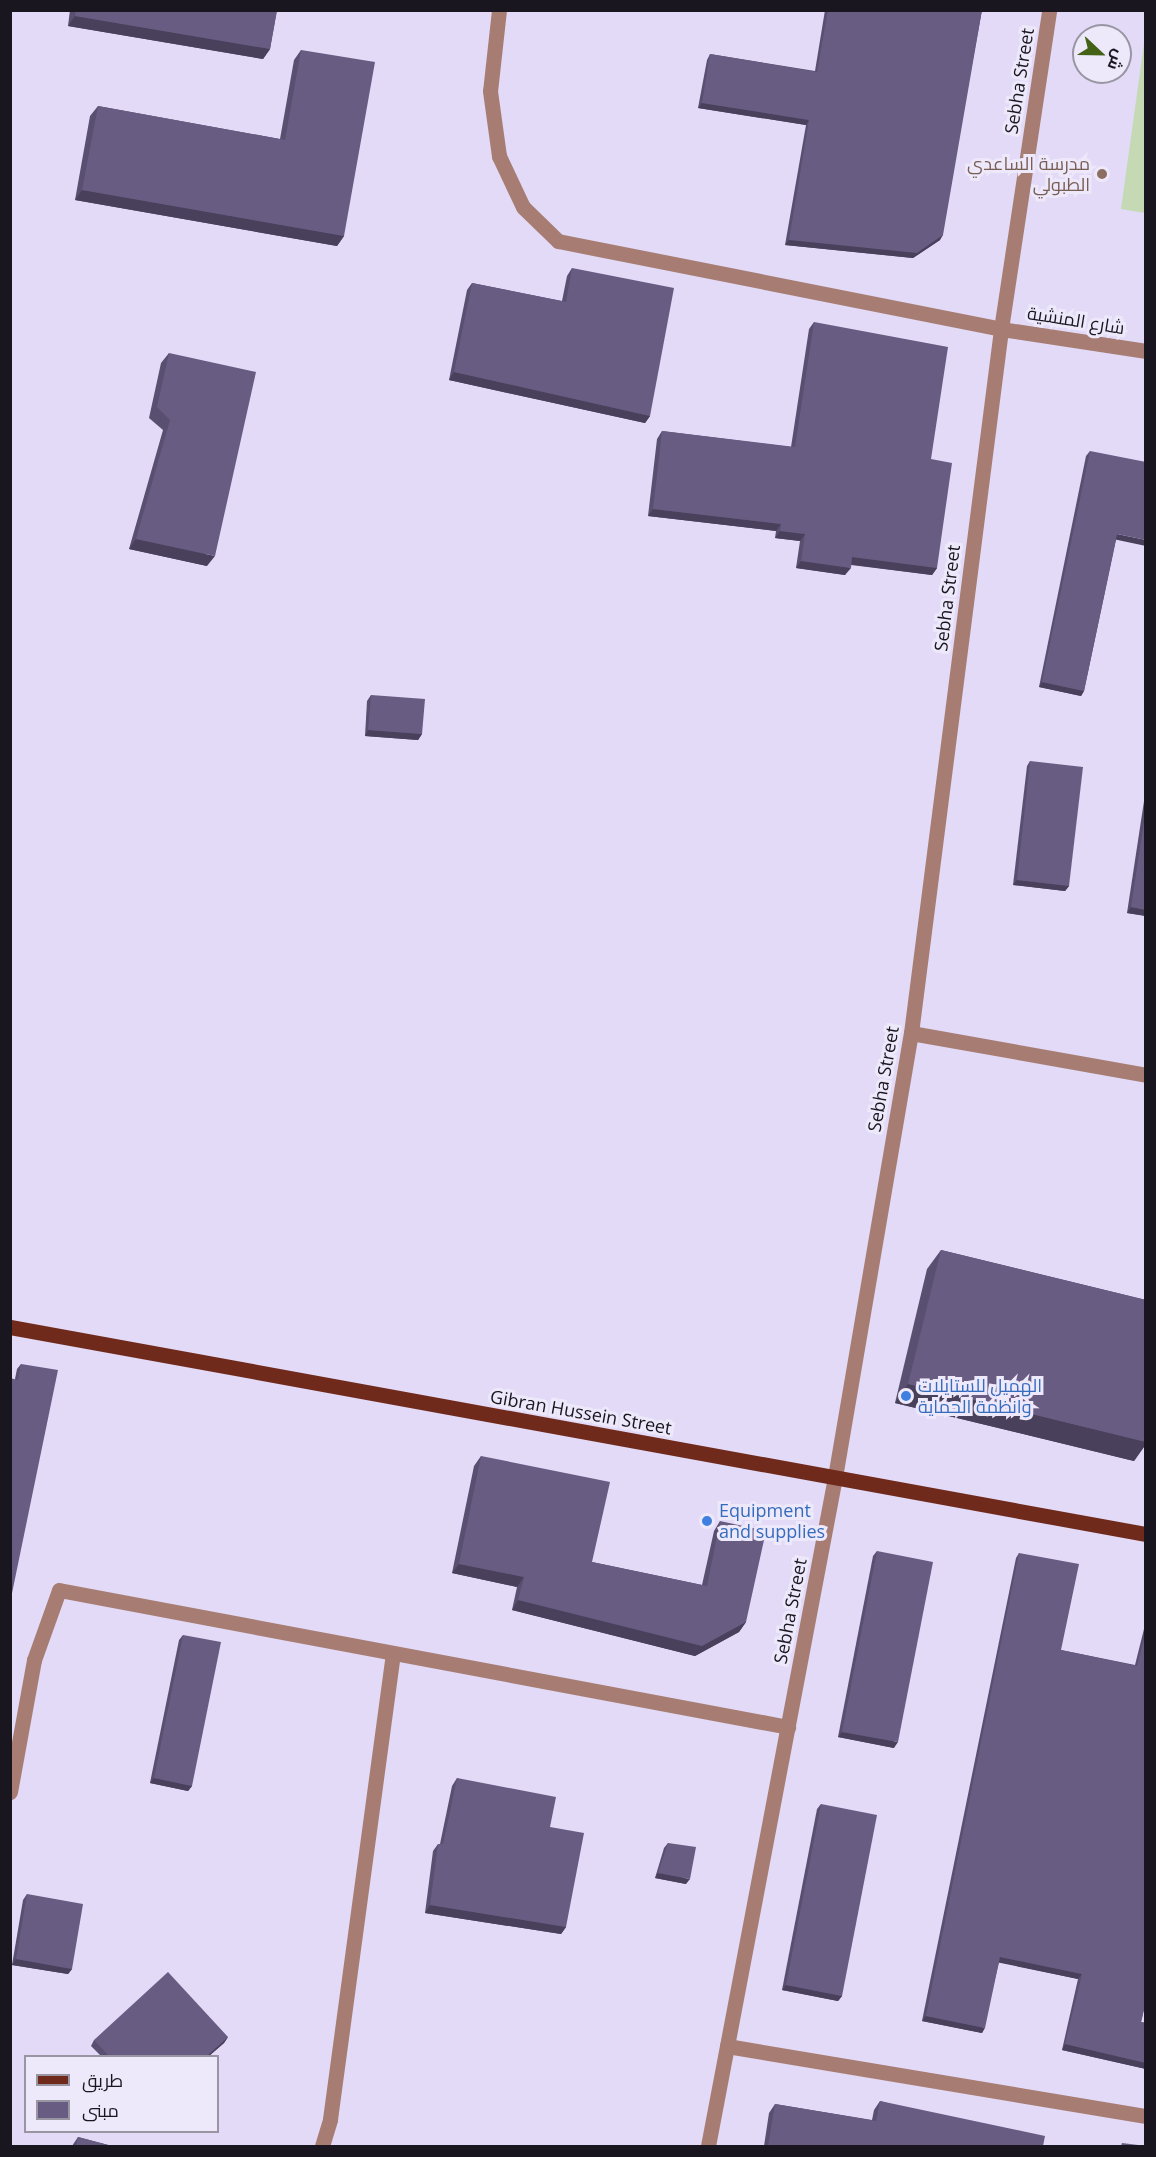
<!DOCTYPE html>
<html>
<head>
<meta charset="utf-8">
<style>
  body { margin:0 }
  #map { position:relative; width:1156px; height:2157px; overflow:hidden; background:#e2daf7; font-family:"Open Sans",Cairo,sans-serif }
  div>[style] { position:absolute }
  .green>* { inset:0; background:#c4d9b4 }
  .minor>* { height:15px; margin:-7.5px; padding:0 7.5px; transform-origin:7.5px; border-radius:7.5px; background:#a77d73 }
  .major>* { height:15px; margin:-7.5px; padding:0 7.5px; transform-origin:7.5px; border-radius:7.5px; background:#702a1b }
  .wall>* { inset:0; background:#594f70 }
  .shaded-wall>* { inset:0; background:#49405b }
  .building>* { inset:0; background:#685c82 }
  .dots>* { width:16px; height:16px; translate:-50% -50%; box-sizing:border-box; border:3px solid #eee9fa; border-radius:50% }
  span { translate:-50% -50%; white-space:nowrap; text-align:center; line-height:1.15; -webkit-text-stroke:6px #eee9fa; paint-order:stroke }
  .street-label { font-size:18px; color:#191620 }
  .education-label { font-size:18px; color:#785e54 }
  .right { translate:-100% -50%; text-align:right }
  .shop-label { font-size:18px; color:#366cbe }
  .left { translate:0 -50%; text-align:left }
  .frame { position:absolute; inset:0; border:12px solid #191620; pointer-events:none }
  .legend { position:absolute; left:24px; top:2055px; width:195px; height:78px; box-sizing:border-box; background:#eee9fa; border:2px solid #9995a3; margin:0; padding:8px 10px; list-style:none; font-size:18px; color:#191620 }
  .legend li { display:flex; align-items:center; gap:12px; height:30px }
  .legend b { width:30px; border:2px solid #9995a3 }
  .north { position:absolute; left:1072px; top:24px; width:60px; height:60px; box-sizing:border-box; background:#eee9fa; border:2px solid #9995a3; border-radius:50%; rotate:112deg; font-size:16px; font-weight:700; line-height:24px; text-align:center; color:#191620 }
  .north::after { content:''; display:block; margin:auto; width:21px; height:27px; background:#446215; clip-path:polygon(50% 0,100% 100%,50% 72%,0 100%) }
</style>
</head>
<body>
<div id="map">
  <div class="green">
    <div style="clip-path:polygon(1145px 36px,1146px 213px,1145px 213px,1121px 209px)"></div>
  </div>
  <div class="minor">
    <div style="left:499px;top:10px;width:81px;rotate:96.3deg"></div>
    <div style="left:490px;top:91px;width:66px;rotate:82.1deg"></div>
    <div style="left:499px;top:156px;width:56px;rotate:64.8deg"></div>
    <div style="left:523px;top:207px;width:49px;rotate:44.2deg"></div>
    <div style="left:558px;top:241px;width:452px;rotate:11.2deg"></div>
    <div style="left:1001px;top:329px;width:147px;rotate:8.6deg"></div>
    <div style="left:911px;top:1033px;width:239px;rotate:10.1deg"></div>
    <div style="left:10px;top:1792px;width:134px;rotate:-79.7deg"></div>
    <div style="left:34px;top:1660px;width:74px;rotate:-70.3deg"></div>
    <div style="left:59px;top:1590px;width:742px;rotate:10.64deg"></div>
    <div style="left:727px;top:2046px;width:425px;rotate:9.5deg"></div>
    <div style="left:322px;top:2146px;width:28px;rotate:-73deg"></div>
    <div style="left:330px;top:2119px;width:469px;rotate:-82.3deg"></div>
    <div style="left:708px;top:2146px;width:681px;rotate:-79.25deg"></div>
    <div style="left:835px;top:1477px;width:450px;rotate:-80.3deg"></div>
    <div style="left:911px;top:1033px;width:710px;rotate:-82.71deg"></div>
    <div style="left:1001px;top:329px;width:323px;rotate:-81.4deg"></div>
  </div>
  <div class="major">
    <div style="left:10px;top:1327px;width:1155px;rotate:10.33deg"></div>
  </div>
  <div class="wall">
    <div style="clip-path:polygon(70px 10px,277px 10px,270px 49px,263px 59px,68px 26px)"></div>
    <div style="clip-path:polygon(825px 10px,982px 10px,940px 240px,913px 258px,785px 245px,806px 125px,698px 108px,707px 60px,710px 54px,815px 71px)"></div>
    <div style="clip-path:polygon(301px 50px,344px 236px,337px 246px,75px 200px,90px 116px,98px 106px,280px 139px,294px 60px)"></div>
    <div style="clip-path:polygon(572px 268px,650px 416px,645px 423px,449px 380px,467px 290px,472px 283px,562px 301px,567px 276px)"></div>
    <div style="clip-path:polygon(814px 322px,931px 459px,937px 568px,932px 575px,851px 565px,845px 575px,796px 568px,800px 541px,775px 538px,776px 531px,648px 516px,657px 439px,662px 431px,791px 447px,809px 329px)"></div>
    <div style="clip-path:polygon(169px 353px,207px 566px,129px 549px,163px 430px,149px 418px,161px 363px)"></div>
    <div style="clip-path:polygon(1090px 451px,1116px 540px,1084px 691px,1081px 696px,1039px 687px,1086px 456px)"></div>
    <div style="clip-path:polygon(371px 695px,422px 734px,418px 740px,365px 736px,367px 701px)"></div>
    <div style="clip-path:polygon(1030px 761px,1069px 886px,1065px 891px,1013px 885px,1027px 766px)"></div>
    <div style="clip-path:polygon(1146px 788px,1146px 916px,1127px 913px)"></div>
    <div style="clip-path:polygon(941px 1250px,1146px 1300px,1146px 1444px,1134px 1461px,895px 1403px,927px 1269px)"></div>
    <div style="clip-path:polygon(21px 1364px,10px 1603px,15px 1379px,17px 1369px)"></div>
    <div style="clip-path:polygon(481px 1456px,592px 1562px,702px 1585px,714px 1531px,720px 1521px,746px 1622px,739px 1632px,695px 1656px,512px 1610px,517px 1587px,452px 1573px,474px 1466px)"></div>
    <div style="clip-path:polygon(877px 1551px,894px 1748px,838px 1737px,873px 1556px)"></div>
    <div style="clip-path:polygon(1019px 1553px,1061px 1650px,1135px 1665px,1146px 1621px,1146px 2001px,1141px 2022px,1146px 2023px,1146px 2069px,1062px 2050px,1078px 1979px,999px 1962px,982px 2033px,922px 2021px,1016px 1558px)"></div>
    <div style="clip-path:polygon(183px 1635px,192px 1786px,188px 1791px,150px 1783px,179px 1640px)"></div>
    <div style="clip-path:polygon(457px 1778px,550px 1827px,566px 1927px,561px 1934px,425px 1913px,433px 1851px,438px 1844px,440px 1844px,452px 1786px)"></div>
    <div style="clip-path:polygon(821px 1804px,842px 1996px,838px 2001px,782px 1990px,817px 1809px)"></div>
    <div style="clip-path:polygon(668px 1843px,686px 1884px,655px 1878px,664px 1848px)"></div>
    <div style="clip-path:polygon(27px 1894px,72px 1969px,68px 1974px,12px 1965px,23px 1900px)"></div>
    <div style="clip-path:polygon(228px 2037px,224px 2043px,209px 2056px,101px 2056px,91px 2046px,94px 2040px)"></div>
    <div style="clip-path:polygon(880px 2101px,1043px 2146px,764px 2146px,769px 2113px,775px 2104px,872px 2120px,874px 2110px)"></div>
    <div style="clip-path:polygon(78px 2137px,112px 2146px,72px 2146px)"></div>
  </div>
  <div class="shaded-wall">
    <div style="clip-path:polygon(75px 16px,270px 49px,263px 59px,68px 26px)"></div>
    <div style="clip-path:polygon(702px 103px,809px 120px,806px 125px,698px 108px)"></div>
    <div style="clip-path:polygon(82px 190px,344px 236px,337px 246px,75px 200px)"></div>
    <div style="clip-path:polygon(943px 235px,940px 240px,913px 258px,785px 245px,789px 240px)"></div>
    <div style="clip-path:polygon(454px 372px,650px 416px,645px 423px,449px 380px)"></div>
    <div style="clip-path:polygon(653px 509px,781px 524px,776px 531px,648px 516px)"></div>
    <div style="clip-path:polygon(780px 531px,805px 534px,800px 541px,775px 538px)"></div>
    <div style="clip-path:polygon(1117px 534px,1146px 540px,1146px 546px,1113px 539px)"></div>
    <div style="clip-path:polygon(136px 539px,215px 556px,207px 566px,129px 549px)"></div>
    <div style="clip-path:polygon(852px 557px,937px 568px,932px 575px,847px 564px)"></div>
    <div style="clip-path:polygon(801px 561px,851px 568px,845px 575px,796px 568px)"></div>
    <div style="clip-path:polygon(1042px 682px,1084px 691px,1081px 696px,1039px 687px)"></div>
    <div style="clip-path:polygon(368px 730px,422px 734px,418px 740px,365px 736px)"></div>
    <div style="clip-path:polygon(1017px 880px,1069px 886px,1065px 891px,1013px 885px)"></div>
    <div style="clip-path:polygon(1131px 907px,1146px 910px,1146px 916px,1127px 913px)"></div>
    <div style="clip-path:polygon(908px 1384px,1146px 1442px,1146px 1444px,1134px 1461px,895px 1403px)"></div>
    <div style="clip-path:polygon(459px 1564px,524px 1577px,517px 1587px,452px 1573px)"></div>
    <div style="clip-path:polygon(518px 1600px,746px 1622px,739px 1632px,695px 1656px,512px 1610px)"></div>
    <div style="clip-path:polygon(842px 1732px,898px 1742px,894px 1748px,838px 1737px)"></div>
    <div style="clip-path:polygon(154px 1778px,192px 1786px,188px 1791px,150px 1783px)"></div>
    <div style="clip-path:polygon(658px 1873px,690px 1879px,686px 1884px,655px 1878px)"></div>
    <div style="clip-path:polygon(430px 1905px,566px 1927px,561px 1934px,425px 1913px)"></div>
    <div style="clip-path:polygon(1000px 1957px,1082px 1974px,1078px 1979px,996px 1962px)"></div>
    <div style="clip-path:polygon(16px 1959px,72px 1969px,68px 1974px,12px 1965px)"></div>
    <div style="clip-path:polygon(786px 1985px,842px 1996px,838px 2001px,782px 1990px)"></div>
    <div style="clip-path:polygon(926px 2016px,985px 2028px,982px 2033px,922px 2021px)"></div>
    <div style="clip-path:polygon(228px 2037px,224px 2043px,209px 2056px,207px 2056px)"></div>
    <div style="clip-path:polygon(1065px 2044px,1146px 2063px,1146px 2069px,1062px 2050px)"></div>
  </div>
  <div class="building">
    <div style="clip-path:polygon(76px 10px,277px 10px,270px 49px,75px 16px)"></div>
    <div style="clip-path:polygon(828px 10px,982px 10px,943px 235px,917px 253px,789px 240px,809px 120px,702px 103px,710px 54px,817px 72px)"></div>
    <div style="clip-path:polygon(301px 50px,375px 62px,344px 236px,82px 190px,98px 106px,285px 140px)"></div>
    <div style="clip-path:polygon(572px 268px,674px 288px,650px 416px,454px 372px,472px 283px,566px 302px)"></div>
    <div style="clip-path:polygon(814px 322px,948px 347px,931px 459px,952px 463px,937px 568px,852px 557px,851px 568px,801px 561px,805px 534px,780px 531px,781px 524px,653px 509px,662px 431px,795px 447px)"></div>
    <div style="clip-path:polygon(169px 353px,256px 372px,215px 556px,136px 539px,170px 420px,157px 407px)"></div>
    <div style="clip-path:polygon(1090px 451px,1146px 462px,1146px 540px,1117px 534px,1084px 691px,1042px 682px)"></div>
    <div style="clip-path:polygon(371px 695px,425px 699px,422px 734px,368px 730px)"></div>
    <div style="clip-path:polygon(1030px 761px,1083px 767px,1069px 886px,1017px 880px)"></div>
    <div style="clip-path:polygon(1146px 808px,1146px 910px,1131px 907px)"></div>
    <div style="clip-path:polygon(941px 1250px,1146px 1300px,1146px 1442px,908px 1384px)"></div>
    <div style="clip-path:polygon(21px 1364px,58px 1370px,10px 1603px,10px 1378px,18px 1380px)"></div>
    <div style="clip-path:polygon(481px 1456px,610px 1482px,592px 1562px,707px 1586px,720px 1521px,766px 1531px,746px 1622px,702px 1646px,518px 1600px,524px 1577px,459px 1564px)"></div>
    <div style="clip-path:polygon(877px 1551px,933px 1562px,898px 1742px,842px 1732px)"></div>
    <div style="clip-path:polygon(1019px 1553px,1079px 1564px,1061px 1650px,1137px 1666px,1146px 1631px,1146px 2001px,1141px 2022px,1146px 2023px,1146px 2063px,1065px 2044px,1082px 1974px,1000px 1957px,985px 2028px,926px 2016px)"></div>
    <div style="clip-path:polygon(183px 1635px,221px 1642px,192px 1786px,154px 1778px)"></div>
    <div style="clip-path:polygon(457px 1778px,556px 1797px,550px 1827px,584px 1833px,566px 1927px,430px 1905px,438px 1844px,443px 1844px)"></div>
    <div style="clip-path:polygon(821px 1804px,877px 1815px,842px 1996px,786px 1985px)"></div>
    <div style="clip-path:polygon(668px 1843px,696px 1847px,690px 1879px,658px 1873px)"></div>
    <div style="clip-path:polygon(27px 1894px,83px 1904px,72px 1969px,16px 1959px)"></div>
    <div style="clip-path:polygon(168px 1972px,228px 2037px,207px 2056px,109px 2056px,94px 2040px)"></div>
    <div style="clip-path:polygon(880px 2101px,1045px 2136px,1043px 2146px,768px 2146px,775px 2104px,876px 2121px)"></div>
    <div style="clip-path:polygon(78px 2137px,112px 2146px,76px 2146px)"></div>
    <div style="clip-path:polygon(1122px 2143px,1146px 2146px,1121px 2146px)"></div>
  </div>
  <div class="dots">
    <div style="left:1102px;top:174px;background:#8d6e63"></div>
    <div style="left:906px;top:1396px;background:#3f7fe0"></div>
    <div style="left:707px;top:1521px;background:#3f7fe0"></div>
  </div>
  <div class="street-label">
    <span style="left:1019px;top:81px;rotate:-81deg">Sebha Street</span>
    <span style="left:1076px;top:320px;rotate:9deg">شارع المنشية</span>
    <span style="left:947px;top:598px;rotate:-83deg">Sebha Street</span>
    <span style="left:883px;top:1079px;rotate:-80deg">Sebha Street</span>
    <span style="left:581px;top:1412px;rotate:10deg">Gibran Hussein Street</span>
    <span style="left:790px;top:1611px;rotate:-79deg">Sebha Street</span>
  </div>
  <div class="education-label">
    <span class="right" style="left:1090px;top:174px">مدرسة الساعدي<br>الطبولي</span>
  </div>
  <div class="shop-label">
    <span class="left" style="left:918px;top:1396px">الهميل للستايلات<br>وانظمة الحماية</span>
    <span class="left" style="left:719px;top:1521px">Equipment<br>and supplies</span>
  </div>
  <div class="frame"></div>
  <ul class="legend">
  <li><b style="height:8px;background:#702a1b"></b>طريق</li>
  <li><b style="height:16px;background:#685c82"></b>مبنى</li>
  </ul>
  <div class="north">ش</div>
</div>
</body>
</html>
